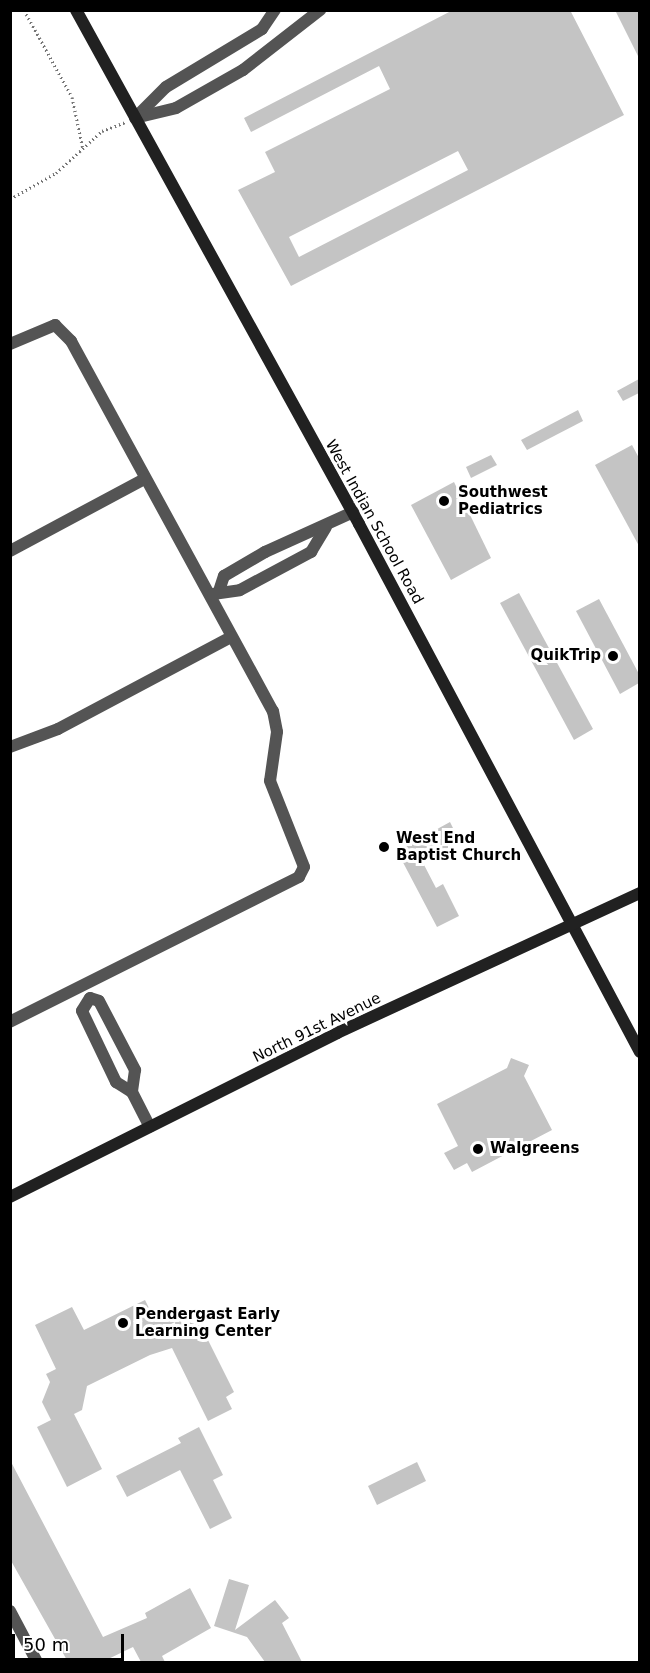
<!DOCTYPE html>
<html>
<head>
<meta charset="utf-8">
<style>
  body { margin:0 }
  #map { position:relative; width:650px; height:1673px; overflow:hidden; background:#fff; font-family:"DejaVu Sans",sans-serif }
  div>[style] { position:absolute }
  .building>* { inset:0; background:#c4c4c4 }
  .path>* { height:3px; margin-top:-1.5px; transform-origin:0; background:repeating-linear-gradient(90deg,#767676 0 1.5px,transparent 0 4.5px) }
  .street>* { height:12px; margin:-6px; padding:0 6px; transform-origin:6px; border-radius:6px; background:#545454 }
  .secondary>* { height:12px; margin:-6px; padding:0 6px; transform-origin:6px; border-radius:6px; background:#212121 }
  .dots>* { width:16px; height:16px; translate:-50% -50%; box-sizing:border-box; border:3px solid #fff; border-radius:50% }
  span { translate:-50% -50%; white-space:nowrap; text-align:center; line-height:1.15; -webkit-text-stroke:6px #fff; paint-order:stroke }
  .poi-label { font-size:15px; color:#000; font-weight:700 }
  .left { translate:0 -50%; text-align:left }
  .right { translate:-100% -50%; text-align:right }
  .street-label { font-size:15px; color:#000 }
  .frame { position:absolute; inset:0; border:12px solid #000; pointer-events:none }
  .scale { position:absolute; left:12px; top:1634px; width:112px; height:27px; box-sizing:border-box; border:3px solid #000; border-top:0; padding-left:8px; font-size:18px; line-height:21px; white-space:nowrap; color:#000; -webkit-text-stroke:4px #fff; paint-order:stroke }
</style>
</head>
<body>
<div id="map">
  <div class="building">
    <div style="clip-path:polygon(evenodd,453px 10px,570px 10px,624px 115px,291px 286px,238px 190px,275px 172px,265px 152px,390px 89px,379px 66px,251px 132px,244px 118px,453px 10px,458px 151px,468px 170px,299px 257px,289px 237px,458px 151px)"></div>
    <div style="clip-path:polygon(615px 10px,639px 10px,639px 58px)"></div>
    <div style="clip-path:polygon(639px 379px,639px 393px,623px 401px,617px 391px)"></div>
    <div style="clip-path:polygon(578px 410px,583px 421px,527px 450px,521px 440px)"></div>
    <div style="clip-path:polygon(632px 445px,639px 458px,639px 546px,595px 465px)"></div>
    <div style="clip-path:polygon(491px 455px,497px 465px,471px 478px,466px 467px)"></div>
    <div style="clip-path:polygon(454px 482px,491px 558px,451px 580px,411px 505px)"></div>
    <div style="clip-path:polygon(519px 593px,593px 729px,574px 740px,500px 603px)"></div>
    <div style="clip-path:polygon(599px 599px,639px 674px,639px 683px,620px 694px,576px 611px)"></div>
    <div style="clip-path:polygon(450px 822px,460px 842px,422px 861px,436px 888px,443px 884px,459px 916px,437px 927px,397px 851px)"></div>
    <div style="clip-path:polygon(511px 1058px,529px 1065px,524px 1076px,552px 1130px,472px 1172px,467px 1163px,454px 1170px,444px 1153px,458px 1146px,437px 1104px,507px 1068px)"></div>
    <div style="clip-path:polygon(145px 1300px,150px 1310px,201px 1326px,234px 1392px,226px 1397px,232px 1409px,208px 1421px,172px 1348px,150px 1355px,87px 1386px,82px 1410px,74px 1414px,102px 1469px,67px 1487px,37px 1427px,51px 1420px,42px 1402px,50px 1382px,46px 1374px,56px 1369px,35px 1325px,72px 1307px,84px 1330px)"></div>
    <div style="clip-path:polygon(199px 1427px,223px 1475px,213px 1480px,232px 1518px,210px 1529px,180px 1470px,127px 1497px,116px 1476px,181px 1443px,178px 1438px)"></div>
    <div style="clip-path:polygon(10px 1460px,103px 1637px,147px 1618px,145px 1613px,190px 1588px,211px 1628px,162px 1656px,165px 1662px,141px 1662px,133px 1647px,102px 1662px,68px 1662px,10px 1559px)"></div>
    <div style="clip-path:polygon(417px 1462px,426px 1481px,377px 1505px,368px 1486px)"></div>
    <div style="clip-path:polygon(229px 1579px,249px 1585px,235px 1630px,275px 1600px,289px 1618px,282px 1623px,302px 1662px,265px 1662px,247px 1637px,214px 1626px)"></div>
  </div>
  <div class="path">
    <div style="left:24px;top:10px;width:99px;rotate:61.1deg"></div>
    <div style="left:72px;top:97px;width:53px;rotate:78.1deg"></div>
    <div style="left:10px;top:199px;width:53px;rotate:-29.5deg"></div>
    <div style="left:56px;top:173px;width:62px;rotate:-42.4deg"></div>
    <div style="left:102px;top:131px;width:25px;rotate:-21deg"></div>
  </div>
  <div class="street">
    <div style="left:136px;top:117px;width:42px;rotate:-45deg"></div>
    <div style="left:166px;top:87px;width:112px;rotate:-31.1deg"></div>
    <div style="left:262px;top:29px;width:23px;rotate:-56deg"></div>
    <div style="left:135px;top:118px;width:42px;rotate:-13.7deg"></div>
    <div style="left:176px;top:108px;width:77px;rotate:-29.6deg"></div>
    <div style="left:243px;top:70px;width:98px;rotate:-37.9deg"></div>
    <div style="left:10px;top:344px;width:49px;rotate:-22.9deg"></div>
    <div style="left:55px;top:325px;width:23px;rotate:45deg"></div>
    <div style="left:71px;top:341px;width:422px;rotate:61.4deg"></div>
    <div style="left:273px;top:711px;width:21px;rotate:79deg"></div>
    <div style="left:277px;top:732px;width:49px;rotate:98.1deg"></div>
    <div style="left:270px;top:781px;width:92px;rotate:68.4deg"></div>
    <div style="left:304px;top:867px;width:11px;rotate:117deg"></div>
    <div style="left:299px;top:877px;width:323px;rotate:153.4deg"></div>
    <div style="left:10px;top:551px;width:152px;rotate:-28.2deg"></div>
    <div style="left:219px;top:591px;width:16px;rotate:-72deg"></div>
    <div style="left:224px;top:576px;width:48px;rotate:-30.3deg"></div>
    <div style="left:265px;top:552px;width:97px;rotate:-24.4deg"></div>
    <div style="left:213px;top:594px;width:27px;rotate:-8deg"></div>
    <div style="left:240px;top:590px;width:81px;rotate:-28.2deg"></div>
    <div style="left:311px;top:552px;width:29px;rotate:-59deg"></div>
    <div style="left:10px;top:747px;width:51px;rotate:-20.6deg"></div>
    <div style="left:58px;top:729px;width:196px;rotate:-28deg"></div>
    <div style="left:90px;top:998px;width:15px;rotate:122deg"></div>
    <div style="left:82px;top:1011px;width:79px;rotate:64.4deg"></div>
    <div style="left:116px;top:1082px;width:19px;rotate:32deg"></div>
    <div style="left:132px;top:1092px;width:39px;rotate:63deg"></div>
    <div style="left:90px;top:998px;width:9px;rotate:18deg"></div>
    <div style="left:99px;top:1001px;width:78px;rotate:62.4deg"></div>
    <div style="left:135px;top:1070px;width:22px;rotate:98deg"></div>
    <div style="left:10px;top:1611px;width:58px;rotate:62.1deg"></div>
  </div>
  <div class="secondary">
    <div style="left:76px;top:10px;width:587px;rotate:61.16deg"></div>
    <div style="left:359px;top:524px;width:598px;rotate:61.98deg"></div>
    <div style="left:10px;top:1197px;width:366px;rotate:-26.6deg"></div>
    <div style="left:337px;top:1033px;width:334px;rotate:-24.8deg"></div>
  </div>
  <div class="dots">
    <div style="left:444px;top:501px;background:#000"></div>
    <div style="left:613px;top:656px;background:#000"></div>
    <div style="left:384px;top:847px;background:#000"></div>
    <div style="left:478px;top:1149px;background:#000"></div>
    <div style="left:123px;top:1323px;background:#000"></div>
  </div>
  <div class="poi-label">
    <span class="left" style="left:458px;top:501px">Southwest<br>Pediatrics</span>
    <span class="right" style="left:601px;top:656px">QuikTrip</span>
    <span class="left" style="left:396px;top:847px">West End<br>Baptist Church</span>
    <span class="left" style="left:490px;top:1149px">Walgreens</span>
    <span class="left" style="left:135px;top:1323px">Pendergast Early<br>Learning Center</span>
  </div>
  <div class="street-label">
    <span style="left:374px;top:522px;rotate:61deg">West Indian School Road</span>
    <span style="left:317px;top:1028px;rotate:-26deg">North 91st Avenue</span>
  </div>
  <div class="frame"></div>
  <div class="scale">50 m</div>
</div>
</body>
</html>
